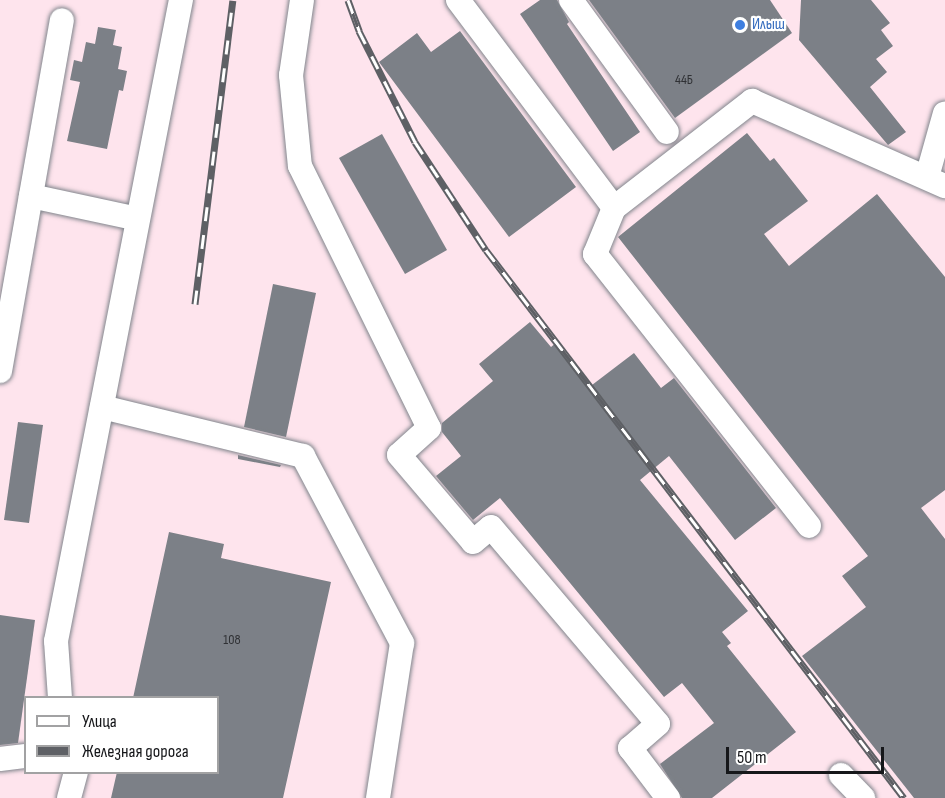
<!DOCTYPE html>
<html>
<head>
<meta charset="utf-8">
<style>
  body { margin:0 }
  #map { position:relative; width:945px; height:798px; overflow:hidden; background:#f2f6fe; font-family:"Sofia Sans Condensed",sans-serif }
  div>[style] { position:absolute }
  .industrial>* { inset:0; background:#fee4ed }
  .building>* { inset:0; background:#7c8087 }
  .roads { filter:drop-shadow(0 0 2px #81858c) drop-shadow(0 0 2px #81858c) }
  .minor>* { height:24px; margin:-12px; padding:0 12px; transform-origin:12px; border-radius:12px; background:#fff }
  .rail>* { height:7px; margin-top:-3.5px; transform-origin:0; background:repeating-linear-gradient(90deg,#fff 0 14px,#5e6065 0 28px); box-sizing:border-box; border-block:2px solid #5e6065 }
  .dots>* { width:16px; height:16px; translate:-50% -50%; box-sizing:border-box; border:3px solid #fff; border-radius:50% }
  span { translate:-50% -50%; white-space:nowrap; text-align:center; line-height:1.15; -webkit-text-stroke:4.5px #fff; paint-order:stroke }
  .number-label { font-size:14px; color:#303135 }
  .number-label span { -webkit-text-stroke-width:0 }
  .shop-label { font-size:16px; color:#366cbe }
  .left { translate:0 -50%; text-align:left }
  .legend { position:absolute; left:24px; top:696px; width:195px; height:78px; box-sizing:border-box; background:#fff; border:2px solid #a2a2a3; margin:0; padding:8px 10px; list-style:none; font-size:18px; color:#16171a }
  .legend li { display:flex; align-items:center; gap:12px; height:30px }
  .legend b { width:30px; border:2px solid #a2a2a3 }
  .scale { position:absolute; left:726px; top:747px; width:158px; height:27px; box-sizing:border-box; border:3px solid #16171a; border-top:0; padding-left:8px; font-size:18px; line-height:21px; white-space:nowrap; color:#16171a; -webkit-text-stroke:4px #fff; paint-order:stroke }
</style>
</head>
<body>
<div id="map">
  <div class="industrial">
    <div style="clip-path:polygon(evenodd,0 0,945px 0,945px 798px,0 798px,0 0,26px 698px,218px 698px,218px 772px,26px 772px,26px 698px)"></div>
  </div>
  <div class="building">
    <div style="clip-path:polygon(540px 0,557px 0,569px 22px,567px 24px,640px 132px,613px 151px,520px 14px)"></div>
    <div style="clip-path:polygon(589px 0,770px 0,792px 33px,675px 118px)"></div>
    <div style="clip-path:polygon(801px 0,871px 0,890px 23px,881px 30px,893px 46px,876px 59px,887px 72px,870px 87px,906px 132px,888px 145px,799px 40px)"></div>
    <div style="clip-path:polygon(98px 27px,116px 30px,113px 45px,122px 47px,118px 69px,127px 71px,123px 91px,119px 90px,107px 149px,67px 141px,80px 82px,70px 80px,74px 60px,82px 62px,86px 42px,95px 44px)"></div>
    <div style="clip-path:polygon(460px 31px,576px 187px,509px 237px,379px 62px,417px 33px,431px 52px)"></div>
    <div style="clip-path:polygon(747px 133px,770px 161px,774px 158px,808px 201px,764px 234px,789px 266px,877px 194px,945px 277px,945px 490px,921px 508px,945px 539px,945px 798px,914px 798px,802px 656px,866px 607px,842px 576px,868px 556px,618px 237px)"></div>
    <div style="clip-path:polygon(382px 134px,447px 250px,405px 274px,339px 158px)"></div>
    <div style="clip-path:polygon(273px 284px,316px 293px,286px 437px,244px 427px)"></div>
    <div style="clip-path:polygon(530px 322px,551px 347px,557px 342px,592px 385px,634px 353px,661px 388px,674px 378px,776px 508px,735px 540px,669px 456px,640px 480px,748px 611px,722px 632px,731px 643px,727px 646px,796px 732px,712px 798px,682px 798px,660px 764px,714px 723px,682px 683px,664px 697px,500px 498px,473px 520px,436px 476px,461px 456px,442px 432px,442px 423px,493px 381px,479px 364px)"></div>
    <div style="clip-path:polygon(18px 422px,43px 425px,29px 523px,4px 520px)"></div>
    <div style="clip-path:polygon(238px 455px,281px 465px,280px 467px,238px 459px)"></div>
    <div style="clip-path:polygon(169px 532px,224px 544px,221px 558px,331px 582px,283px 798px,111px 798px,117px 772px,218px 772px,218px 698px,133px 698px)"></div>
    <div style="clip-path:polygon(0 615px,35px 620px,18px 743px,0 745px)"></div>
  </div>
  <div class="roads">
    <div class="minor">
      <div style="left:302px;top:0;width:76px;rotate:98.3deg"></div>
      <div style="left:291px;top:75px;width:91px;rotate:84.4deg"></div>
      <div style="left:300px;top:166px;width:292px;rotate:63.8deg"></div>
      <div style="left:429px;top:428px;width:40px;rotate:138deg"></div>
      <div style="left:399px;top:455px;width:114px;rotate:49.6deg"></div>
      <div style="left:473px;top:542px;width:23px;rotate:-40deg"></div>
      <div style="left:491px;top:527px;width:258px;rotate:49.7deg"></div>
      <div style="left:658px;top:724px;width:37px;rotate:139deg"></div>
      <div style="left:630px;top:748px;width:63px;rotate:52.8deg"></div>
      <div style="left:458px;top:0;width:260px;rotate:53.1deg"></div>
      <div style="left:614px;top:208px;width:175px;rotate:-37.8deg"></div>
      <div style="left:752px;top:101px;width:211px;rotate:23.8deg"></div>
      <div style="left:571px;top:0;width:163px;rotate:54deg"></div>
      <div style="left:927px;top:177px;width:66px;rotate:-74.3deg"></div>
      <div style="left:31px;top:196px;width:109px;rotate:12.1deg"></div>
      <div style="left:614px;top:208px;width:50px;rotate:112.4deg"></div>
      <div style="left:595px;top:254px;width:346px;rotate:51.8deg"></div>
      <div style="left:0;top:371px;width:356px;rotate:-80deg"></div>
      <div style="left:102px;top:407px;width:207px;rotate:13.7deg"></div>
      <div style="left:303px;top:456px;width:212px;rotate:62.1deg"></div>
      <div style="left:402px;top:643px;width:157px;rotate:98.8deg"></div>
      <div style="left:60px;top:698px;width:57px;rotate:-94deg"></div>
      <div style="left:56px;top:641px;width:653px;rotate:-78.97deg"></div>
      <div style="left:0;top:759px;width:26px;rotate:-7deg"></div>
      <div style="left:841px;top:775px;width:32px;rotate:46deg"></div>
      <div style="left:69px;top:798px;width:27px;rotate:-75deg"></div>
    </div>
  </div>
  <div class="rail">
    <div style="left:348px;top:0;width:33px;rotate:70deg"></div>
    <div style="left:359px;top:31px;width:124px;rotate:63.2deg"></div>
    <div style="left:415px;top:142px;width:129px;rotate:56.7deg"></div>
    <div style="left:486px;top:250px;width:689px;rotate:52.66deg"></div>
    <div style="left:195px;top:304px;width:306px;rotate:-82.9deg"></div>
  </div>
  <div class="dots">
    <div style="left:740px;top:25px;background:#3f7fe0"></div>
  </div>
  <div class="number-label">
    <span style="left:684px;top:80px">44Б</span>
    <span style="left:232px;top:640px">108</span>
  </div>
  <div class="shop-label">
    <span class="left" style="left:752px;top:25px">Илыш</span>
  </div>
  <ul class="legend">
  <li><b style="height:8px;background:#fff"></b>Улица</li>
  <li><b style="height:8px;background:#5e6065"></b>Железная дорога</li>
  </ul>
  <div class="scale">50 m</div>
</div>
</body>
</html>
